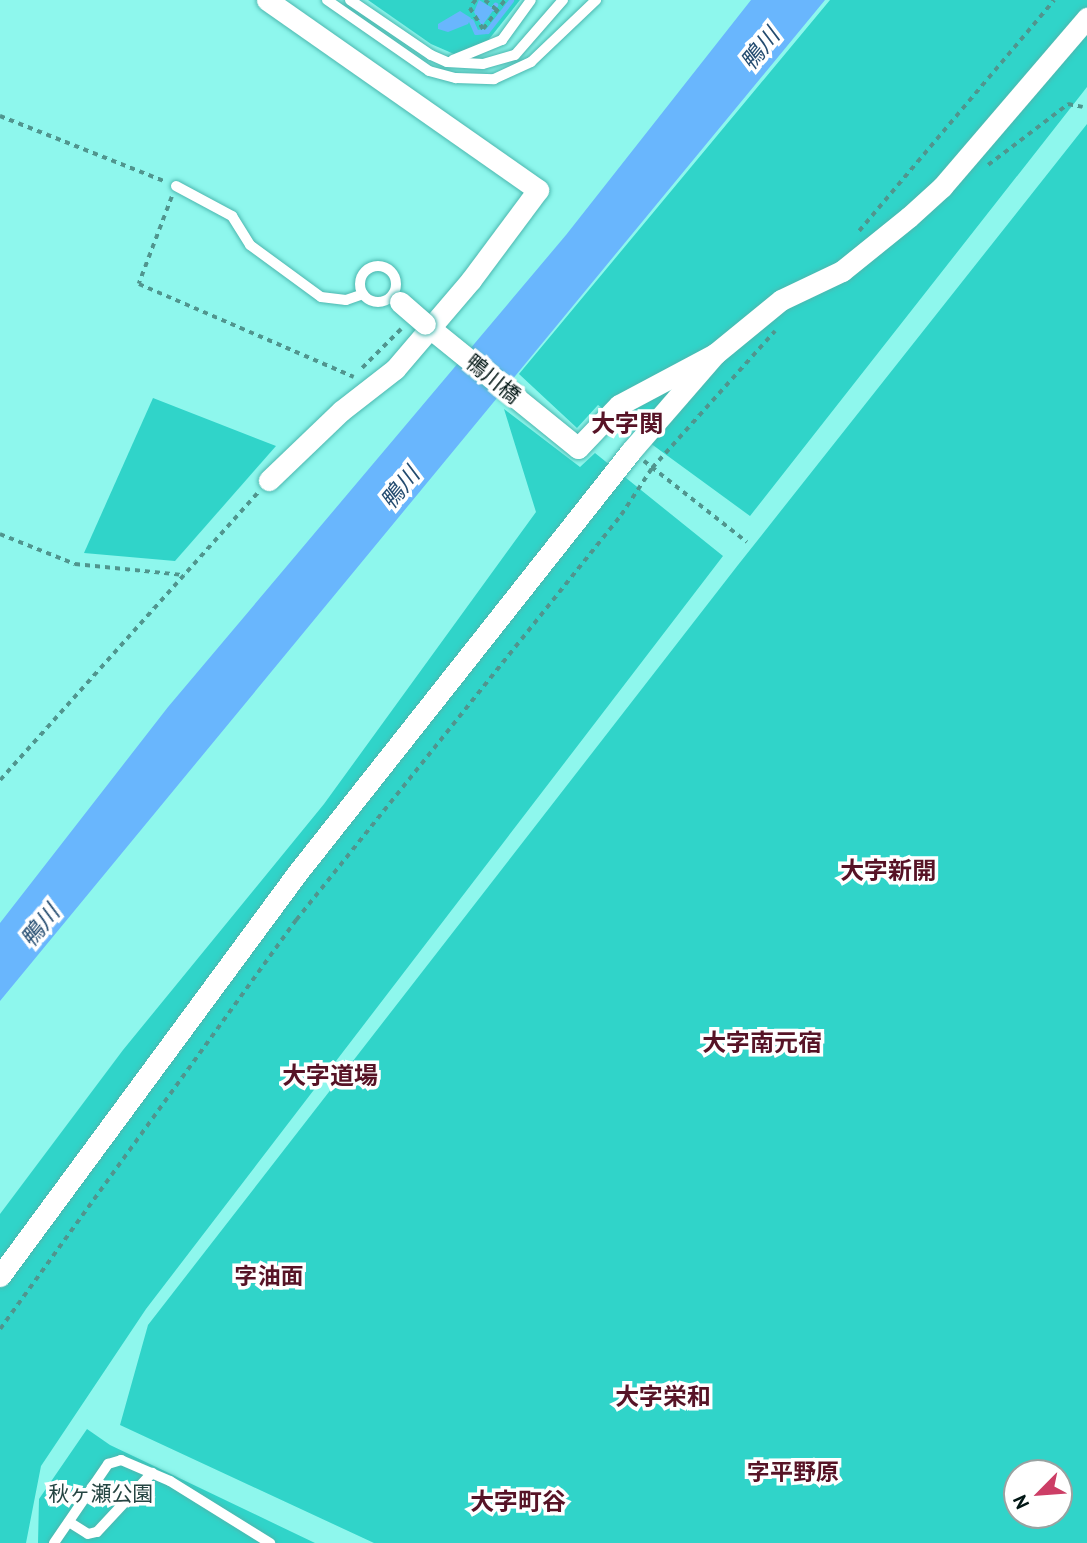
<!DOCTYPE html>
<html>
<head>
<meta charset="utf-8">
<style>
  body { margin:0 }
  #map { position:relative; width:1087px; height:1543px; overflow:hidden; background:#8ef7ed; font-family:"PT Sans","Noto Sans JP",sans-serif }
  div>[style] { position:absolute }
  .green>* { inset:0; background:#30d4c9 }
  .water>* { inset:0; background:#69b6fd }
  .stream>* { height:5px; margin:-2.5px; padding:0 2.5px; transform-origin:2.5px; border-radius:2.5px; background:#69b6fd }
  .path>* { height:3.5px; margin-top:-1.75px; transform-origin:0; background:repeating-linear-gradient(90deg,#50958e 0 5px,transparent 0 10px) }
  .roads { filter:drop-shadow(0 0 2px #4cb7af) drop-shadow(0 0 2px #4cb7af) }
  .service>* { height:10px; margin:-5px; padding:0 5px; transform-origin:5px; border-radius:5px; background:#fff }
  .service>.ring { margin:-5px; padding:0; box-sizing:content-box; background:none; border:10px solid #fff; border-radius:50% }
  .minor>* { height:21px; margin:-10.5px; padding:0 10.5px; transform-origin:10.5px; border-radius:10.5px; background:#fff }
  .bridges { filter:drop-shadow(0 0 2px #4cb7af) drop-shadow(0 0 2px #4cb7af) }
  .minor-bridge>* { height:21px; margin:-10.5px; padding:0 10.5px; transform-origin:10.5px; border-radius:10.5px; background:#fff }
  span { translate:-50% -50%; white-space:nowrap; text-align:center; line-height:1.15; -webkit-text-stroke:7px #fff; paint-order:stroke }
  .street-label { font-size:21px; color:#011614 }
  .park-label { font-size:21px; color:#254542 }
  .water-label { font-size:23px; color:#244c70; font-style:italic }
  .neighbourhood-label { font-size:23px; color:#571326; font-weight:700 }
  .quarter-label { font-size:24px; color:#571326; font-weight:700 }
  .north { position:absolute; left:1003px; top:1459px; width:70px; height:70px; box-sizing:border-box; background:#fff; border:2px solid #99a2a1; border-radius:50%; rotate:245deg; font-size:19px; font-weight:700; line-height:28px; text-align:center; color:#011614 }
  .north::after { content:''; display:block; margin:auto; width:24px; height:32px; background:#cc3e66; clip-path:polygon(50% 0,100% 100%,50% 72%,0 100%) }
</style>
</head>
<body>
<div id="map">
  <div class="green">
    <div style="clip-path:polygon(368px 0,520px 0,482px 48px,454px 54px,431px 44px)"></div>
    <div style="clip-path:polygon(830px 0,1087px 0,1087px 87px,750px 516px,598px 405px,577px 428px,519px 374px)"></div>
    <div style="clip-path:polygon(evenodd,1087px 124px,1087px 1543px,374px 1543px,120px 1425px,148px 1325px,738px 565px,1087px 124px,1017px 1473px,1059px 1473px,1059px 1515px,1017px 1515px,1017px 1473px)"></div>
    <div style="clip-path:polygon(153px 398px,276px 446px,175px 561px,84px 553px)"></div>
    <div style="clip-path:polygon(504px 409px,580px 467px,595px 453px,723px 556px,146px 1309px,41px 1466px,26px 1543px,0 1543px,0 1214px,123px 1050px,324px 804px,536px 512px)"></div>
    <div style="clip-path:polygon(87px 1429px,110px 1445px,315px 1543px,38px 1543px,39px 1499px)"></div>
  </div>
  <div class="water">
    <div style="clip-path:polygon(479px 0,494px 9px,482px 26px,474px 12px)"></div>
    <div style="clip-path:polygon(751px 0,825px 0,0 1001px,0 923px,168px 707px,566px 235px)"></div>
    <div style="clip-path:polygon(460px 11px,471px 18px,468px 24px,448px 32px,438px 29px,438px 24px)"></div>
  </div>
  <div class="stream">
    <div style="left:493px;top:8px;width:4px;rotate:-56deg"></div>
    <div style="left:471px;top:21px;width:12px;rotate:66deg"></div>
    <div style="left:476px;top:32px;width:11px;rotate:-5deg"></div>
    <div style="left:487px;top:31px;width:39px;rotate:-52deg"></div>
  </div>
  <div class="path">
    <div style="left:476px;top:0;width:10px;rotate:127deg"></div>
    <div style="left:470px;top:8px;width:25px;rotate:58deg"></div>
    <div style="left:483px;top:29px;width:36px;rotate:-53deg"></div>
    <div style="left:485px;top:0;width:16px;rotate:40deg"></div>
    <div style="left:0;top:116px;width:176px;rotate:21.6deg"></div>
    <div style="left:988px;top:165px;width:101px;rotate:-37.3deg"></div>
    <div style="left:1068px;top:104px;width:15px;rotate:11deg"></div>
    <div style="left:172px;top:197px;width:93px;rotate:110.8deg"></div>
    <div style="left:139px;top:284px;width:234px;rotate:23.4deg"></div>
    <div style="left:859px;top:231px;width:302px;rotate:-49.8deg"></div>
    <div style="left:362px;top:368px;width:55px;rotate:-45deg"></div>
    <div style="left:644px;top:461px;width:131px;rotate:38.2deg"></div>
    <div style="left:0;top:534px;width:81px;rotate:21.8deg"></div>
    <div style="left:75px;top:564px;width:110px;rotate:5.8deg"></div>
    <div style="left:0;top:780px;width:387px;rotate:-48.1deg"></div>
    <div style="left:0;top:1329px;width:505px;rotate:-54.11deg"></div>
    <div style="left:296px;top:920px;width:519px;rotate:-51.25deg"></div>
    <div style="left:621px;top:515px;width:56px;rotate:-56.6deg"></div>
    <div style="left:652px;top:468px;width:184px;rotate:-48.1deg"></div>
  </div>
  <div class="roads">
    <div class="service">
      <div style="left:327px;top:0;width:124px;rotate:34.8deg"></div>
      <div style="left:429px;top:71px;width:28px;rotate:15deg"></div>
      <div style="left:456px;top:78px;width:38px;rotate:2deg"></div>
      <div style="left:494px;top:79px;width:41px;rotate:-24.7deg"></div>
      <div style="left:531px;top:62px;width:90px;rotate:-43.6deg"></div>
      <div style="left:350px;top:0;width:98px;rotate:34.2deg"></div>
      <div style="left:431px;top:55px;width:17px;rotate:24deg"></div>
      <div style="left:447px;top:62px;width:36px;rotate:3deg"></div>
      <div style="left:483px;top:64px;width:33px;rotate:-16deg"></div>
      <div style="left:515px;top:55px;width:73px;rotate:-48.9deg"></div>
      <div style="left:453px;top:60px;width:53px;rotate:-22.2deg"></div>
      <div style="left:502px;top:40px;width:49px;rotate:-54.1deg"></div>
      <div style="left:176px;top:186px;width:64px;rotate:28.2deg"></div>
      <div style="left:232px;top:216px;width:34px;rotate:58deg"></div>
      <div style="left:250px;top:245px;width:88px;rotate:36.2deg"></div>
      <div style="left:321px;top:297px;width:25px;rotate:7deg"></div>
      <div style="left:346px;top:300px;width:18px;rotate:-19deg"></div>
      <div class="ring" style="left:360px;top:266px;width:26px;height:26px"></div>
      <div style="left:69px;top:1522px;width:22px;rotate:32deg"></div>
      <div style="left:88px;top:1534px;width:9px;rotate:-13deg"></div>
      <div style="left:97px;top:1532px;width:81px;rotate:-47deg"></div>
      <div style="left:54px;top:1543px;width:96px;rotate:-55.6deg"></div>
      <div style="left:108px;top:1464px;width:14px;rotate:-17deg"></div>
      <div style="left:121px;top:1460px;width:53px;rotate:23.2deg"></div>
      <div style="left:170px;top:1481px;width:118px;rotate:31.8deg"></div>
    </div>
    <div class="minor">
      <div style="left:267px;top:0;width:331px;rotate:35deg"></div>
      <div style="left:538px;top:190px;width:112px;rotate:126.7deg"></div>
      <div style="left:471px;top:280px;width:117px;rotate:130.5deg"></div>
      <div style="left:395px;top:369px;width:68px;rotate:142.1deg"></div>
      <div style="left:341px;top:411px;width:100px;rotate:136.2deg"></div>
      <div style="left:425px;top:324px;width:197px;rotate:39deg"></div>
      <div style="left:578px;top:448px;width:59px;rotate:-46.4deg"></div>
      <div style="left:619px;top:405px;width:109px;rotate:-28deg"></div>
      <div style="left:715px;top:354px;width:85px;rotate:-39.3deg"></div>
      <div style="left:781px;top:300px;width:68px;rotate:-25.4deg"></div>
      <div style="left:842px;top:271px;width:86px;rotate:-38.9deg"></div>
      <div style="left:909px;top:217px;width:45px;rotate:-42.3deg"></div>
      <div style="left:942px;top:187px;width:223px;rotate:-49.4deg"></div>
      <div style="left:0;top:1276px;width:502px;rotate:-53.59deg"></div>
      <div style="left:298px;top:872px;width:537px;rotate:-51.66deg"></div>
      <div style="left:631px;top:451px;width:128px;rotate:-49.1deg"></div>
    </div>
  </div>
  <div class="bridges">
    <div class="minor-bridge">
      <div style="left:400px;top:302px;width:33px;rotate:41deg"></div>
    </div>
  </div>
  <div class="street-label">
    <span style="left:493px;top:379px;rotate:39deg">鴨川橋</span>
  </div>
  <div class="park-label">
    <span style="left:101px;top:1494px">秋ヶ瀬公園</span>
  </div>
  <div class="water-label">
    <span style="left:760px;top:49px;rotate:-51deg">鴨川</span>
    <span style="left:400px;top:488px;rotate:-51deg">鴨川</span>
    <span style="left:40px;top:926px;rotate:-51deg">鴨川</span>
  </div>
  <div class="neighbourhood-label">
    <span style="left:269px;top:1276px">字油面</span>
    <span style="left:793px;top:1472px">字平野原</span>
  </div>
  <div class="quarter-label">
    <span style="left:627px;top:424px">大字関</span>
    <span style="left:888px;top:871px">大字新開</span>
    <span style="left:762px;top:1043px">大字南元宿</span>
    <span style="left:330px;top:1076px">大字道場</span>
    <span style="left:663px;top:1397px">大字栄和</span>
    <span style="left:518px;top:1502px">大字町谷</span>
  </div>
  <div class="north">N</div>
</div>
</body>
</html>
